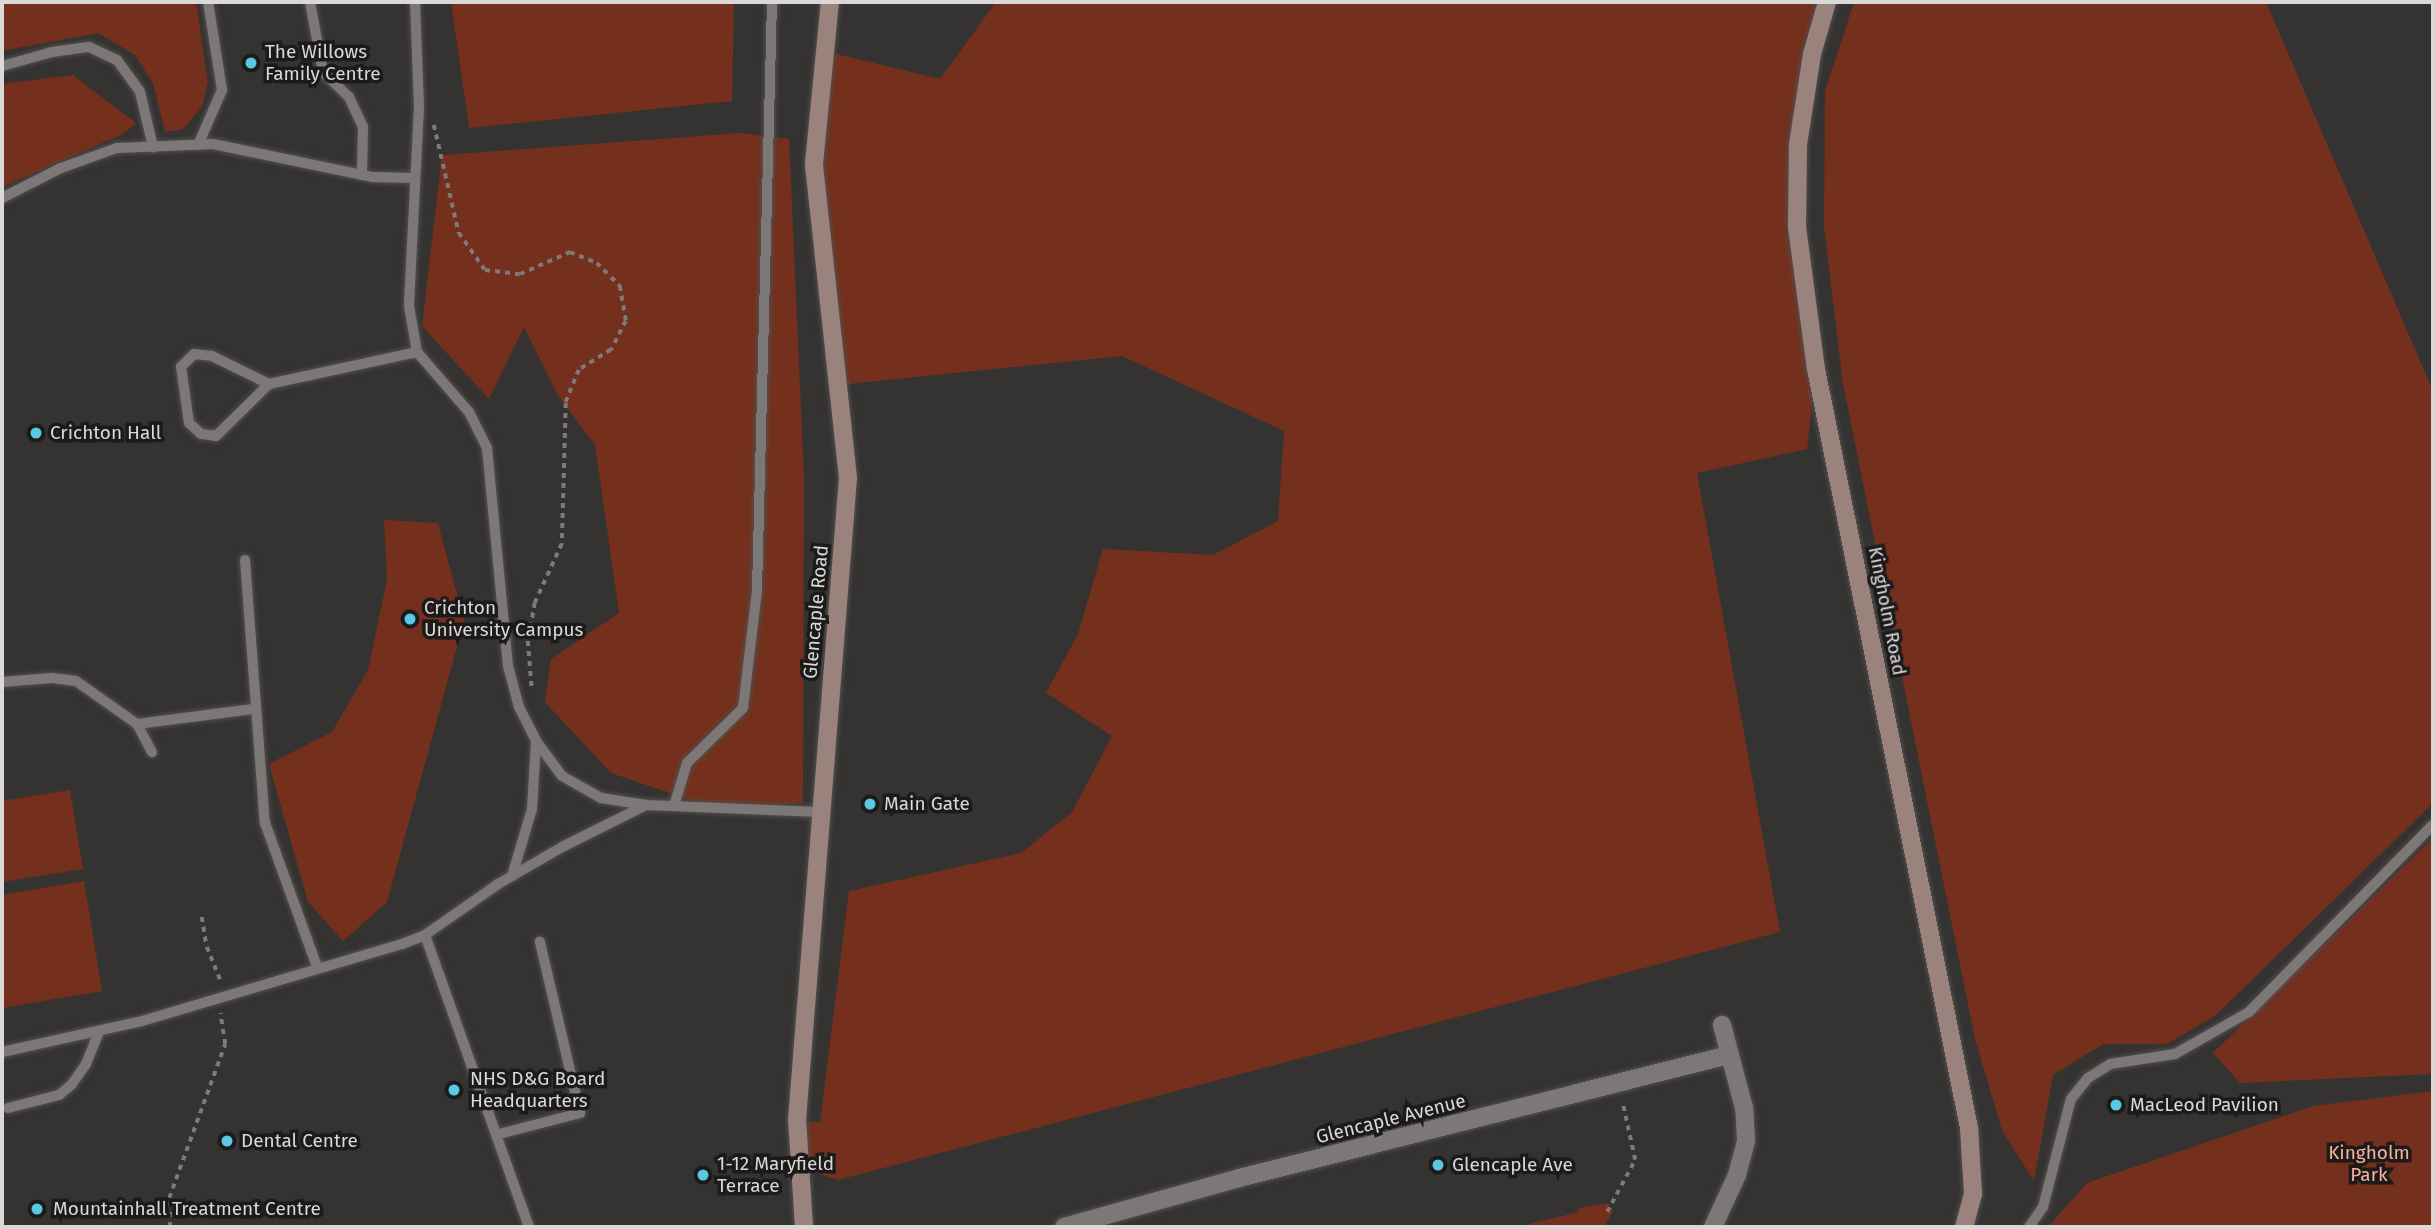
<!DOCTYPE html>
<html>
<head>
<meta charset="utf-8">
<style>
  body { margin:0 }
  #map { position:relative; width:2435px; height:1229px; overflow:hidden; background:#353332; font-family:"Fira Sans",sans-serif }
  div>[style] { position:absolute }
  .green>* { inset:0; background:#74301c }
  .path>* { height:3.5px; margin-top:-1.75px; transform-origin:0; background:repeating-linear-gradient(90deg,#7c7a7a 0 5px,transparent 0 10px) }
  .roads { filter:drop-shadow(0 0 2px #524f4f) drop-shadow(0 0 2px #524f4f) }
  .service>* { height:10px; margin:-5px; padding:0 5px; transform-origin:5px; border-radius:5px; background:#7b7877 }
  .minor>* { height:18px; margin:-9px; padding:0 9px; transform-origin:9px; border-radius:9px; background:#7b7877 }
  .secondary>* { height:18px; margin:-9px; padding:0 9px; transform-origin:9px; border-radius:9px; background:#9a837c }
  .dots>* { width:19px; height:19px; translate:-50% -50%; box-sizing:border-box; border:4px solid #1c1b1a; border-radius:50% }
  span { translate:-50% -50%; white-space:nowrap; text-align:center; line-height:1.15; -webkit-text-stroke:7px #1c1b1a; paint-order:stroke }
  .poi-label { font-size:19px; color:#dad8d8 }
  .left { translate:0 -50%; text-align:left }
  .street-label { font-size:19px; color:#dad8d8 }
  .park-label { font-size:19px; color:#f7b29e }
  .frame { position:absolute; inset:0; border:4px solid #dad8d8; pointer-events:none }
</style>
</head>
<body>
<div id="map">
  <div class="green">
    <div style="clip-path:polygon(2px 2px,196px 2px,208px 82px,202px 107px,183px 129px,165px 132px,153px 83px,135px 55px,98px 33px,2px 51px)"></div>
    <div style="clip-path:polygon(451px 2px,734px 2px,732px 101px,469px 128px)"></div>
    <div style="clip-path:polygon(996px 2px,1827px 2px,1798px 144px,1816px 369px,1807px 449px,1697px 473px,1780px 932px,838px 1180px,800px 1167px,797px 1120px,820px 1123px,849px 891px,1021px 853px,1072px 812px,1112px 736px,1046px 693px,1078px 634px,1103px 549px,1213px 555px,1278px 521px,1284px 431px,1122px 356px,838px 385px,814px 164px,824px 51px,940px 79px)"></div>
    <div style="clip-path:polygon(1854px 2px,2266px 2px,2433px 391px,2433px 803px,2215px 1016px,2167px 1044px,2103px 1044px,2053px 1075px,2034px 1181px,2002px 1130px,1975px 1039px,1843px 384px,1824px 226px,1825px 91px)"></div>
    <div style="clip-path:polygon(73px 75px,136px 123px,123px 134px,2px 187px,2px 84px)"></div>
    <div style="clip-path:polygon(741px 133px,789px 139px,804px 477px,803px 803px,714px 808px,611px 773px,545px 702px,551px 659px,619px 613px,595px 445px,557px 394px,524px 327px,489px 399px,422px 326px,442px 155px)"></div>
    <div style="clip-path:polygon(384px 520px,438px 523px,464px 621px,387px 902px,343px 941px,308px 902px,269px 764px,332px 732px,368px 670px,387px 580px)"></div>
    <div style="clip-path:polygon(70px 790px,83px 869px,2px 882px,2px 801px)"></div>
    <div style="clip-path:polygon(2433px 838px,2433px 1074px,2240px 1083px,2213px 1053px)"></div>
    <div style="clip-path:polygon(84px 881px,102px 991px,2px 1008px,2px 895px)"></div>
    <div style="clip-path:polygon(2433px 1091px,2433px 1227px,2048px 1227px,2087px 1183px,2313px 1106px)"></div>
    <div style="clip-path:polygon(1608px 1203px,1613px 1211px,1604px 1227px,1517px 1227px,1579px 1212px,1579px 1208px)"></div>
  </div>
  <div class="path">
    <div style="left:434px;top:125px;width:111px;rotate:77deg"></div>
    <div style="left:459px;top:233px;width:45px;rotate:54.9deg"></div>
    <div style="left:485px;top:270px;width:35px;rotate:7deg"></div>
    <div style="left:520px;top:274px;width:55px;rotate:-23.7deg"></div>
    <div style="left:570px;top:252px;width:29px;rotate:22deg"></div>
    <div style="left:597px;top:263px;width:33px;rotate:45deg"></div>
    <div style="left:620px;top:286px;width:36px;rotate:80deg"></div>
    <div style="left:626px;top:321px;width:33px;rotate:117deg"></div>
    <div style="left:611px;top:350px;width:38px;rotate:148deg"></div>
    <div style="left:579px;top:370px;width:35px;rotate:112deg"></div>
    <div style="left:566px;top:403px;width:141px;rotate:91.6deg"></div>
    <div style="left:562px;top:544px;width:65px;rotate:114.6deg"></div>
    <div style="left:535px;top:603px;width:39px;rotate:100deg"></div>
    <div style="left:528px;top:641px;width:49px;rotate:85.3deg"></div>
    <div style="left:202px;top:917px;width:30px;rotate:81deg"></div>
    <div style="left:207px;top:947px;width:38px;rotate:68deg"></div>
    <div style="left:1607px;top:1212px;width:59px;rotate:-61.7deg"></div>
    <div style="left:1635px;top:1160px;width:60px;rotate:-102.4deg"></div>
    <div style="left:170px;top:1227px;width:29px;rotate:-92deg"></div>
    <div style="left:169px;top:1198px;width:164px;rotate:-70deg"></div>
    <div style="left:225px;top:1044px;width:31px;rotate:-99deg"></div>
  </div>
  <div class="roads">
    <div class="service">
      <div style="left:310px;top:2px;width:71px;rotate:79.5deg"></div>
      <div style="left:323px;top:72px;width:36px;rotate:44deg"></div>
      <div style="left:349px;top:97px;width:33px;rotate:65deg"></div>
      <div style="left:363px;top:127px;width:48px;rotate:91.2deg"></div>
      <div style="left:415px;top:2px;width:105px;rotate:87.8deg"></div>
      <div style="left:419px;top:107px;width:199px;rotate:92.9deg"></div>
      <div style="left:409px;top:306px;width:47px;rotate:80.1deg"></div>
      <div style="left:417px;top:352px;width:79px;rotate:49.1deg"></div>
      <div style="left:469px;top:412px;width:40px;rotate:63.4deg"></div>
      <div style="left:487px;top:448px;width:219px;rotate:84.5deg"></div>
      <div style="left:508px;top:666px;width:42px;rotate:75deg"></div>
      <div style="left:519px;top:707px;width:38px;rotate:63deg"></div>
      <div style="left:536px;top:741px;width:44px;rotate:53.4deg"></div>
      <div style="left:562px;top:776px;width:45px;rotate:29.4deg"></div>
      <div style="left:601px;top:798px;width:46px;rotate:8.8deg"></div>
      <div style="left:646px;top:805px;width:174px;rotate:2.3deg"></div>
      <div style="left:2px;top:66px;width:52px;rotate:-15.6deg"></div>
      <div style="left:52px;top:52px;width:37px;rotate:-8deg"></div>
      <div style="left:89px;top:47px;width:31px;rotate:25deg"></div>
      <div style="left:117px;top:60px;width:39px;rotate:54deg"></div>
      <div style="left:140px;top:92px;width:57px;rotate:76.7deg"></div>
      <div style="left:198px;top:145px;width:60px;rotate:-66.4deg"></div>
      <div style="left:222px;top:90px;width:89px;rotate:-99deg"></div>
      <div style="left:2px;top:198px;width:66px;rotate:-27deg"></div>
      <div style="left:61px;top:168px;width:59px;rotate:-19.7deg"></div>
      <div style="left:117px;top:148px;width:96px;rotate:-2.4deg"></div>
      <div style="left:213px;top:144px;width:162px;rotate:11.7deg"></div>
      <div style="left:372px;top:177px;width:43px;rotate:1.3deg"></div>
      <div style="left:269px;top:384px;width:74px;rotate:135.5deg"></div>
      <div style="left:216px;top:436px;width:15px;rotate:-172deg"></div>
      <div style="left:201px;top:434px;width:16px;rotate:-137deg"></div>
      <div style="left:189px;top:423px;width:57px;rotate:-98.1deg"></div>
      <div style="left:181px;top:367px;width:18px;rotate:-45deg"></div>
      <div style="left:194px;top:354px;width:18px;rotate:6deg"></div>
      <div style="left:212px;top:356px;width:64px;rotate:26.2deg"></div>
      <div style="left:269px;top:384px;width:151px;rotate:-12.2deg"></div>
      <div style="left:245px;top:560px;width:264px;rotate:85.7deg"></div>
      <div style="left:265px;top:823px;width:153px;rotate:70.1deg"></div>
      <div style="left:2px;top:682px;width:50px;rotate:-4.6deg"></div>
      <div style="left:52px;top:678px;width:24px;rotate:7deg"></div>
      <div style="left:76px;top:681px;width:75px;rotate:35.2deg"></div>
      <div style="left:137px;top:724px;width:32px;rotate:62deg"></div>
      <div style="left:137px;top:724px;width:117px;rotate:-7.4deg"></div>
      <div style="left:674px;top:806px;width:45px;rotate:-73.2deg"></div>
      <div style="left:687px;top:763px;width:78px;rotate:-44.5deg"></div>
      <div style="left:743px;top:708px;width:119px;rotate:-83.2deg"></div>
      <div style="left:757px;top:590px;width:588px;rotate:-88.54deg"></div>
      <div style="left:512px;top:876px;width:70px;rotate:-73.4deg"></div>
      <div style="left:532px;top:809px;width:68px;rotate:-86.6deg"></div>
      <div style="left:425px;top:935px;width:310px;rotate:70.4deg"></div>
      <div style="left:2px;top:1052px;width:143px;rotate:-12.5deg"></div>
      <div style="left:142px;top:1021px;width:271px;rotate:-16.5deg"></div>
      <div style="left:402px;top:944px;width:25px;rotate:-21deg"></div>
      <div style="left:425px;top:935px;width:89px;rotate:-34.9deg"></div>
      <div style="left:498px;top:884px;width:74px;rotate:-30deg"></div>
      <div style="left:562px;top:847px;width:94px;rotate:-26.6deg"></div>
      <div style="left:8px;top:1108px;width:53px;rotate:-14.3deg"></div>
      <div style="left:59px;top:1095px;width:17px;rotate:-40deg"></div>
      <div style="left:72px;top:1084px;width:24px;rotate:-55deg"></div>
      <div style="left:86px;top:1064px;width:35px;rotate:-68deg"></div>
      <div style="left:499px;top:1134px;width:84px;rotate:-14.5deg"></div>
      <div style="left:580px;top:1113px;width:176px;rotate:-103.2deg"></div>
      <div style="left:2029px;top:1227px;width:24px;rotate:-55deg"></div>
      <div style="left:2043px;top:1207px;width:112px;rotate:-75.5deg"></div>
      <div style="left:2071px;top:1099px;width:27px;rotate:-51deg"></div>
      <div style="left:2088px;top:1078px;width:26px;rotate:-32deg"></div>
      <div style="left:2110px;top:1064px;width:66px;rotate:-8.7deg"></div>
      <div style="left:2175px;top:1054px;width:85px;rotate:-29.6deg"></div>
      <div style="left:2249px;top:1012px;width:262px;rotate:-45.5deg"></div>
    </div>
    <div class="minor">
      <div style="left:1064px;top:1227px;width:182px;rotate:-15.6deg"></div>
      <div style="left:1239px;top:1178px;width:505px;rotate:-14.09deg"></div>
      <div style="left:1713px;top:1227px;width:57px;rotate:-65.2deg"></div>
      <div style="left:1737px;top:1175px;width:35px;rotate:-75deg"></div>
      <div style="left:1746px;top:1141px;width:33px;rotate:-93deg"></div>
      <div style="left:1744px;top:1108px;width:86px;rotate:-104.8deg"></div>
    </div>
    <div class="secondary">
      <div style="left:1827px;top:2px;width:54px;rotate:106.1deg"></div>
      <div style="left:1812px;top:54px;width:91px;rotate:98.8deg"></div>
      <div style="left:1798px;top:144px;width:83px;rotate:90.7deg"></div>
      <div style="left:1797px;top:227px;width:143px;rotate:82.4deg"></div>
      <div style="left:1816px;top:369px;width:774px;rotate:78.6deg"></div>
      <div style="left:1969px;top:1128px;width:66px;rotate:86.5deg"></div>
      <div style="left:1973px;top:1194px;width:34px;rotate:105deg"></div>
      <div style="left:804px;top:1227px;width:107px;rotate:-93.7deg"></div>
      <div style="left:797px;top:1120px;width:644px;rotate:-85.46deg"></div>
      <div style="left:848px;top:478px;width:316px;rotate:-96.2deg"></div>
      <div style="left:814px;top:164px;width:163px;rotate:-84.4deg"></div>
    </div>
  </div>
  <div class="dots">
    <div style="left:251px;top:63px;background:#59c8e4"></div>
    <div style="left:36px;top:433px;background:#59c8e4"></div>
    <div style="left:410px;top:619px;background:#59c8e4"></div>
    <div style="left:870px;top:804px;background:#59c8e4"></div>
    <div style="left:454px;top:1090px;background:#59c8e4"></div>
    <div style="left:2116px;top:1105px;background:#59c8e4"></div>
    <div style="left:227px;top:1141px;background:#59c8e4"></div>
    <div style="left:1438px;top:1165px;background:#59c8e4"></div>
    <div style="left:703px;top:1175px;background:#59c8e4"></div>
    <div style="left:37px;top:1209px;background:#59c8e4"></div>
  </div>
  <div class="poi-label">
    <span class="left" style="left:265px;top:63px">The Willows<br>Family Centre</span>
    <span class="left" style="left:50px;top:433px">Crichton Hall</span>
    <span class="left" style="left:424px;top:619px">Crichton<br>University Campus</span>
    <span class="left" style="left:884px;top:804px">Main Gate</span>
    <span class="left" style="left:470px;top:1090px">NHS D&amp;G Board<br>Headquarters</span>
    <span class="left" style="left:2130px;top:1105px">MacLeod Pavilion</span>
    <span class="left" style="left:241px;top:1141px">Dental Centre</span>
    <span class="left" style="left:717px;top:1175px">1-12 Maryfield<br>Terrace</span>
    <span class="left" style="left:1452px;top:1165px">Glencaple Ave</span>
    <span class="left" style="left:53px;top:1209px">Mountainhall Treatment Centre</span>
  </div>
  <div class="street-label">
    <span style="left:1887px;top:611px;rotate:79deg">Kingholm Road</span>
    <span style="left:816px;top:612px;rotate:-85deg">Glencaple Road</span>
    <span style="left:1391px;top:1119px;rotate:-14deg">Glencaple Avenue</span>
  </div>
  <div class="park-label">
    <span style="left:2369px;top:1164px">Kingholm<br>Park</span>
  </div>
  <div class="frame"></div>
</div>
</body>
</html>
